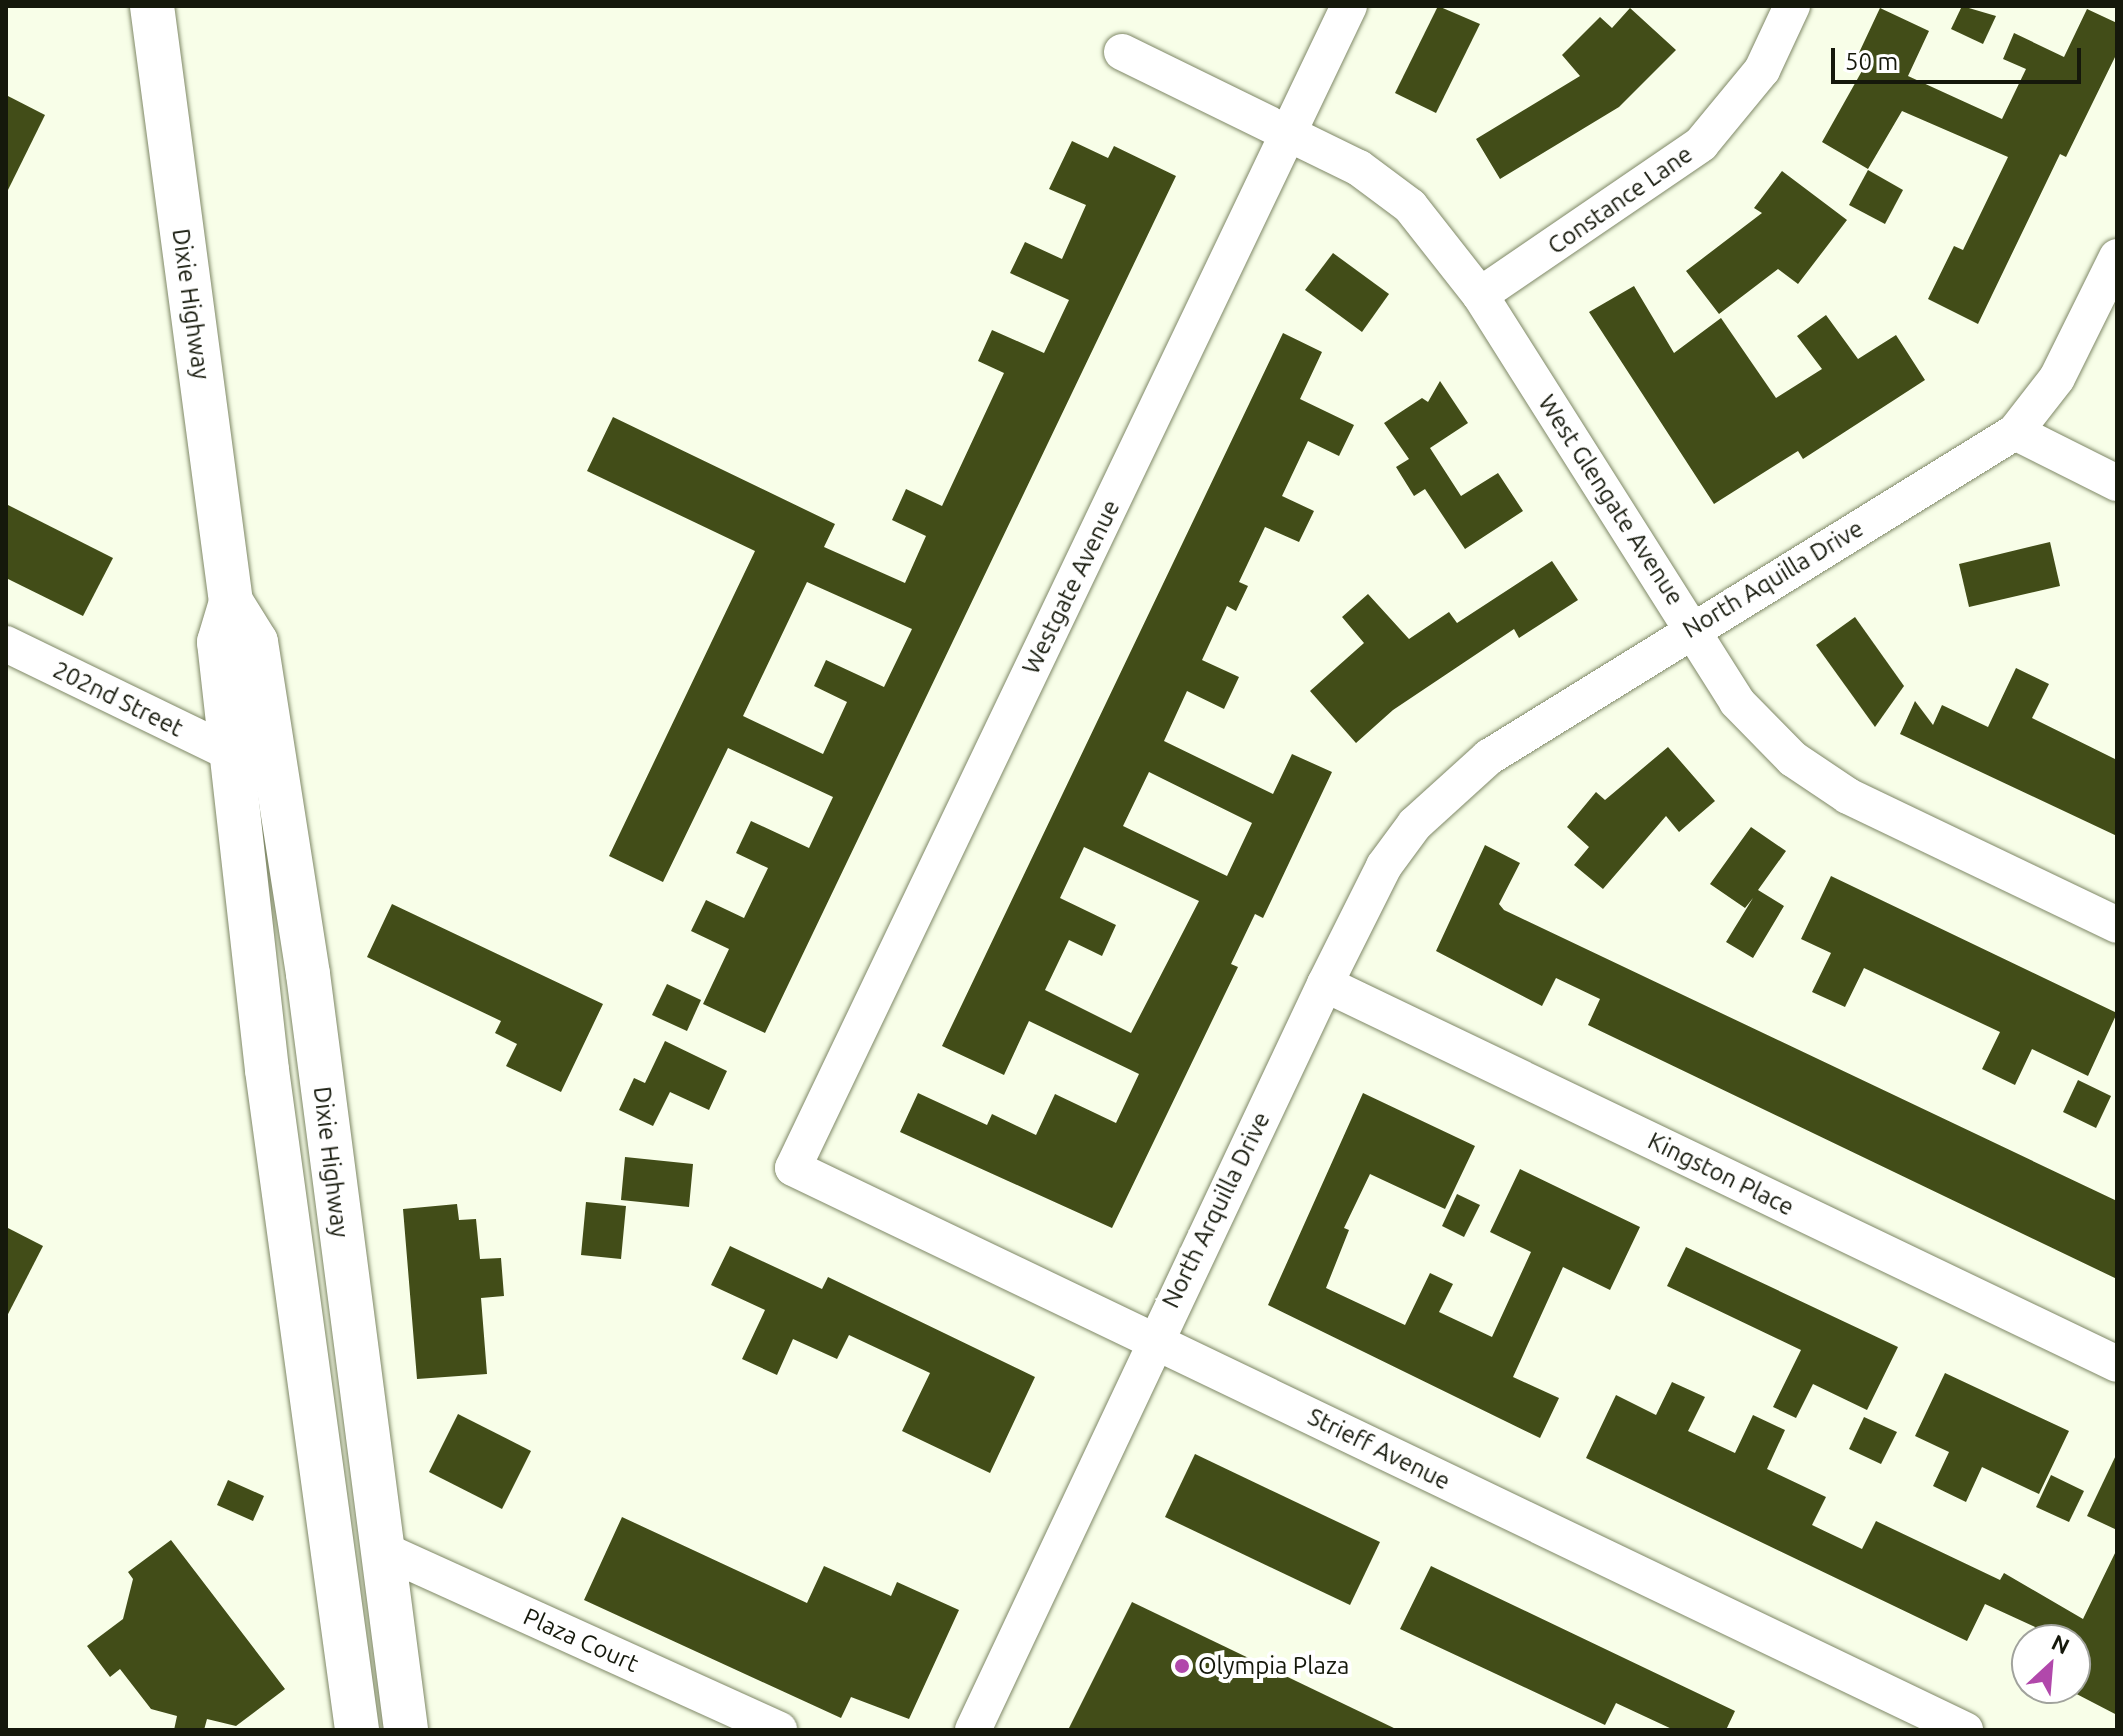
<!DOCTYPE html>
<html>
<head>
<meta charset="utf-8">
<style>
  body { margin:0 }
  #map { position:relative; width:2123px; height:1736px; overflow:hidden; background:#f8fee8; font-family:Ubuntu,sans-serif }
  div>[style] { position:absolute }
  .building>* { inset:0; background:#424d18 }
  .roads { filter:drop-shadow(0 0 2px #7f8867) drop-shadow(0 0 2px #7f8867) }
  .street>* { height:36px; margin:-18px; padding:0 18px; transform-origin:18px; border-radius:18px; background:#fff }
  .secondary>* { height:44px; margin:-22px; padding:0 22px; transform-origin:22px; border-radius:22px; background:#fff }
  .dots>* { width:22px; height:22px; translate:-50% -50%; box-sizing:border-box; border:4px solid #fff; border-radius:50% }
  span { translate:-50% -50%; white-space:nowrap; text-align:center; line-height:1.15; -webkit-text-stroke:8px #fff; paint-order:stroke }
  .street-label { font-size:24px; color:#15180b }
  .poi-label { font-size:24px; color:#15180b }
  .left { translate:0 -50%; text-align:left }
  .frame { position:absolute; inset:0; border:8px solid #15180b; pointer-events:none }
  .north { position:absolute; left:2011px; top:1624px; width:80px; height:80px; box-sizing:border-box; background:#fff; border:2px solid #a1a39d; border-radius:50%; rotate:26deg; font-size:22px; font-weight:700; line-height:32px; text-align:center; color:#15180b }
  .north::after { content:''; display:block; margin:auto; width:28px; height:36px; background:#b148ab; clip-path:polygon(50% 0,100% 100%,50% 72%,0 100%) }
  .scale { position:absolute; left:1831px; top:48px; width:250px; height:36px; box-sizing:border-box; border:4px solid #15180b; border-top:0; padding-left:10px; font-size:24px; line-height:28px; white-space:nowrap; color:#15180b; -webkit-text-stroke:6px #fff; paint-order:stroke }
</style>
</head>
<body>
<div id="map">
  <div class="building">
    <div style="clip-path:polygon(1438px 6px,1480px 24px,1436px 113px,1395px 93px)"></div>
    <div style="clip-path:polygon(1962px 6px,1996px 16px,1983px 44px,1951px 29px)"></div>
    <div style="clip-path:polygon(1630px 8px,1676px 50px,1619px 107px,1500px 179px,1476px 139px,1580px 76px,1562px 55px,1600px 17px,1612px 28px)"></div>
    <div style="clip-path:polygon(1880px 8px,1929px 31px,1908px 76px,2002px 119px,2026px 69px,2003px 59px,2014px 33px,2064px 57px,2087px 9px,2117px 23px,2117px 53px,2066px 157px,2060px 154px,1978px 324px,1928px 299px,1954px 246px,1963px 250px,2008px 157px,1902px 111px,1868px 169px,1822px 142px,1867px 62px,1857px 57px)"></div>
    <div style="clip-path:polygon(6px 95px,45px 115px,6px 194px)"></div>
    <div style="clip-path:polygon(evenodd,1072px 141px,1108px 158px,1114px 146px,1176px 176px,765px 1033px,703px 1004px,729px 949px,691px 931px,706px 900px,744px 918px,768px 868px,736px 853px,751px 821px,809px 848px,833px 797px,728px 748px,663px 882px,609px 856px,755px 551px,587px 471px,613px 417px,835px 524px,824px 547px,905px 583px,926px 536px,892px 520px,906px 489px,942px 506px,1004px 373px,978px 361px,992px 330px,1044px 353px,1069px 300px,1010px 273px,1025px 242px,1062px 259px,1086px 205px,1049px 189px,1072px 141px,807px 582px,912px 629px,884px 687px,826px 660px,814px 686px,847px 702px,823px 754px,743px 716px,807px 582px)"></div>
    <div style="clip-path:polygon(1868px 170px,1903px 190px,1885px 224px,1849px 205px)"></div>
    <div style="clip-path:polygon(1782px 171px,1847px 220px,1798px 284px,1778px 269px,1719px 314px,1686px 271px,1762px 213px,1754px 208px)"></div>
    <div style="clip-path:polygon(1333px 253px,1389px 294px,1362px 332px,1305px 290px)"></div>
    <div style="clip-path:polygon(1634px 286px,1674px 353px,1721px 318px,1776px 398px,1822px 369px,1797px 336px,1826px 315px,1858px 359px,1896px 335px,1925px 380px,1803px 459px,1798px 451px,1714px 504px,1589px 312px)"></div>
    <div style="clip-path:polygon(evenodd,1283px 333px,1322px 352px,1300px 399px,1354px 425px,1339px 456px,1308px 441px,1282px 496px,1314px 511px,1299px 542px,1265px 527px,1239px 582px,1248px 586px,1236px 611px,1227px 606px,1202px 660px,1239px 677px,1224px 709px,1187px 691px,1164px 741px,1273px 794px,1292px 754px,1332px 772px,1263px 918px,1255px 914px,1231px 964px,1238px 967px,1112px 1228px,900px 1132px,918px 1093px,987px 1125px,992px 1114px,1036px 1135px,1055px 1094px,1116px 1123px,1139px 1074px,1029px 1021px,1004px 1075px,942px 1046px,1283px 333px,1149px 772px,1252px 823px,1227px 876px,1123px 826px,1149px 772px,1283px 333px,1084px 847px,1199px 901px,1131px 1033px,1045px 990px,1069px 940px,1102px 956px,1116px 925px,1060px 898px,1084px 847px)"></div>
    <div style="clip-path:polygon(1440px 381px,1468px 423px,1430px 448px,1461px 496px,1498px 473px,1523px 511px,1465px 549px,1425px 489px,1414px 496px,1396px 467px,1409px 459px,1384px 423px,1422px 398px,1428px 402px)"></div>
    <div style="clip-path:polygon(6px 504px,113px 558px,83px 616px,6px 578px)"></div>
    <div style="clip-path:polygon(2050px 542px,2060px 586px,1969px 607px,1959px 564px)"></div>
    <div style="clip-path:polygon(1552px 561px,1578px 600px,1519px 638px,1514px 629px,1393px 710px,1356px 743px,1310px 691px,1364px 643px,1342px 617px,1368px 594px,1409px 639px,1449px 612px,1457px 623px)"></div>
    <div style="clip-path:polygon(1855px 617px,1904px 686px,1875px 727px,1816px 645px)"></div>
    <div style="clip-path:polygon(2016px 668px,2049px 684px,2032px 718px,2117px 760px,2117px 836px,1900px 734px,1915px 701px,1933px 725px,1942px 705px,1988px 727px)"></div>
    <div style="clip-path:polygon(1668px 747px,1715px 801px,1679px 832px,1666px 816px,1603px 889px,1574px 865px,1589px 847px,1567px 827px,1596px 792px,1605px 800px)"></div>
    <div style="clip-path:polygon(1751px 827px,1786px 851px,1758px 890px,1784px 906px,1753px 958px,1726px 942px,1753px 898px,1745px 908px,1710px 884px)"></div>
    <div style="clip-path:polygon(1485px 845px,1520px 863px,1499px 904px,1504px 910px,2117px 1201px,2117px 1279px,1588px 1025px,1600px 999px,1556px 978px,1542px 1006px,1436px 951px)"></div>
    <div style="clip-path:polygon(1831px 876px,2117px 1013px,2088px 1076px,2032px 1049px,2015px 1085px,1982px 1069px,2000px 1032px,1864px 968px,1845px 1007px,1812px 992px,1831px 953px,1801px 939px)"></div>
    <div style="clip-path:polygon(392px 904px,603px 1004px,561px 1092px,506px 1066px,517px 1044px,495px 1033px,501px 1021px,367px 957px)"></div>
    <div style="clip-path:polygon(667px 984px,701px 1000px,687px 1031px,652px 1015px)"></div>
    <div style="clip-path:polygon(665px 1041px,727px 1071px,709px 1110px,670px 1092px,653px 1126px,619px 1110px,634px 1078px,645px 1083px)"></div>
    <div style="clip-path:polygon(2078px 1080px,2111px 1096px,2096px 1128px,2063px 1112px)"></div>
    <div style="clip-path:polygon(1363px 1093px,1475px 1146px,1445px 1209px,1370px 1174px,1344px 1228px,1349px 1230px,1326px 1288px,1405px 1325px,1430px 1273px,1453px 1284px,1439px 1312px,1492px 1337px,1531px 1252px,1490px 1232px,1520px 1169px,1640px 1227px,1610px 1290px,1563px 1267px,1513px 1377px,1559px 1398px,1540px 1438px,1268px 1305px)"></div>
    <div style="clip-path:polygon(625px 1157px,693px 1164px,689px 1207px,621px 1200px)"></div>
    <div style="clip-path:polygon(1457px 1194px,1480px 1205px,1464px 1237px,1442px 1226px)"></div>
    <div style="clip-path:polygon(586px 1202px,626px 1206px,621px 1259px,581px 1255px)"></div>
    <div style="clip-path:polygon(457px 1204px,459px 1220px,476px 1219px,480px 1259px,501px 1258px,504px 1296px,481px 1298px,487px 1374px,417px 1379px,403px 1209px)"></div>
    <div style="clip-path:polygon(6px 1227px,43px 1246px,6px 1318px)"></div>
    <div style="clip-path:polygon(730px 1246px,822px 1289px,828px 1277px,1035px 1377px,990px 1473px,902px 1431px,930px 1373px,849px 1335px,837px 1359px,793px 1339px,777px 1375px,742px 1359px,765px 1310px,711px 1285px)"></div>
    <div style="clip-path:polygon(1686px 1247px,1898px 1347px,1867px 1410px,1813px 1384px,1796px 1418px,1773px 1407px,1801px 1350px,1667px 1286px)"></div>
    <div style="clip-path:polygon(1945px 1373px,2069px 1431px,2039px 1494px,1982px 1467px,1966px 1502px,1933px 1486px,1949px 1452px,1915px 1436px)"></div>
    <div style="clip-path:polygon(1672px 1382px,1705px 1397px,1688px 1431px,1735px 1453px,1753px 1415px,1785px 1430px,1767px 1469px,1826px 1497px,1812px 1525px,1862px 1549px,1876px 1521px,2000px 1580px,2004px 1573px,2083px 1619px,2117px 1549px,2117px 1715px,2065px 1688px,2075px 1688px,2075px 1640px,2029px 1640px,2035px 1627px,1985px 1604px,1967px 1641px,1586px 1458px,1616px 1395px,1656px 1415px)"></div>
    <div style="clip-path:polygon(458px 1414px,531px 1451px,502px 1509px,429px 1472px)"></div>
    <div style="clip-path:polygon(1864px 1417px,1897px 1432px,1881px 1464px,1849px 1449px)"></div>
    <div style="clip-path:polygon(2117px 1453px,2117px 1530px,2087px 1516px)"></div>
    <div style="clip-path:polygon(1195px 1454px,1380px 1542px,1350px 1605px,1165px 1517px)"></div>
    <div style="clip-path:polygon(2051px 1475px,2084px 1491px,2069px 1522px,2036px 1507px)"></div>
    <div style="clip-path:polygon(228px 1480px,264px 1496px,253px 1521px,217px 1505px)"></div>
    <div style="clip-path:polygon(622px 1517px,807px 1603px,824px 1566px,891px 1596px,897px 1582px,959px 1610px,909px 1719px,851px 1697px,841px 1718px,584px 1600px)"></div>
    <div style="clip-path:polygon(171px 1540px,285px 1689px,236px 1726px,207px 1719px,204px 1730px,174px 1730px,177px 1716px,151px 1709px,120px 1669px,110px 1677px,87px 1646px,123px 1619px,133px 1579px,128px 1572px)"></div>
    <div style="clip-path:polygon(1431px 1566px,1735px 1711px,1726px 1730px,1674px 1730px,1616px 1703px,1605px 1725px,1400px 1629px)"></div>
    <div style="clip-path:polygon(1132px 1602px,1398px 1730px,1068px 1730px)"></div>
  </div>
  <div class="roads">
    <div class="street">
      <div style="left:1349px;top:6px;width:1288px;rotate:115.57deg"></div>
      <div style="left:793px;top:1168px;width:1300px;rotate:25.62deg"></div>
      <div style="left:1122px;top:52px;width:264px;rotate:26.1deg"></div>
      <div style="left:1359px;top:168px;width:64px;rotate:36.7deg"></div>
      <div style="left:1410px;top:206px;width:113px;rotate:51.8deg"></div>
      <div style="left:1480px;top:295px;width:481px;rotate:57.7deg"></div>
      <div style="left:1737px;top:702px;width:80px;rotate:45.5deg"></div>
      <div style="left:1793px;top:759px;width:66px;rotate:33.9deg"></div>
      <div style="left:1848px;top:796px;width:298px;rotate:25.6deg"></div>
      <div style="left:1480px;top:295px;width:268px;rotate:-34.3deg"></div>
      <div style="left:1701px;top:144px;width:96px;rotate:-50.5deg"></div>
      <div style="left:1762px;top:70px;width:71px;rotate:-64.9deg"></div>
      <div style="left:2015px;top:432px;width:114px;rotate:26.6deg"></div>
      <div style="left:6px;top:644px;width:249px;rotate:25.9deg"></div>
      <div style="left:1325px;top:984px;width:878px;rotate:25.63deg"></div>
      <div style="left:383px;top:1550px;width:435px;rotate:24.4deg"></div>
      <div style="left:973px;top:1730px;width:825px;rotate:-64.74deg"></div>
      <div style="left:1325px;top:984px;width:132px;rotate:-63.4deg"></div>
      <div style="left:1384px;top:866px;width:52px;rotate:-53.6deg"></div>
      <div style="left:1415px;top:824px;width:100px;rotate:-42.2deg"></div>
      <div style="left:1489px;top:757px;width:618px;rotate:-31.71deg"></div>
      <div style="left:2015px;top:432px;width:68px;rotate:-52.1deg"></div>
      <div style="left:2057px;top:378px;width:135px;rotate:-63.6deg"></div>
    </div>
    <div class="secondary">
      <div style="left:152px;top:6px;width:601px;rotate:82.45deg"></div>
      <div style="left:231px;top:602px;width:42px;rotate:106.7deg"></div>
      <div style="left:219px;top:642px;width:431px;rotate:83.6deg"></div>
      <div style="left:267px;top:1070px;width:666px;rotate:82.23deg"></div>
      <div style="left:231px;top:602px;width:47px;rotate:58deg"></div>
      <div style="left:256px;top:642px;width:336px;rotate:81.1deg"></div>
      <div style="left:308px;top:974px;width:762px;rotate:82.61deg"></div>
    </div>
  </div>
  <div class="dots">
    <div style="left:1182px;top:1666px;background:#b148ab"></div>
  </div>
  <div class="street-label">
    <span style="left:1620px;top:200px;rotate:-35deg">Constance Lane</span>
    <span style="left:191px;top:304px;rotate:82deg">Dixie Highway</span>
    <span style="left:1611px;top:500px;rotate:57deg">West Glengate Avenue</span>
    <span style="left:1773px;top:579px;rotate:-31deg">North Aquilla Drive</span>
    <span style="left:1071px;top:587px;rotate:-64deg">Westgate Avenue</span>
    <span style="left:118px;top:699px;rotate:26deg">202nd Street</span>
    <span style="left:331px;top:1162px;rotate:83deg">Dixie Highway</span>
    <span style="left:1721px;top:1174px;rotate:26deg">Kingston Place</span>
    <span style="left:1216px;top:1210px;rotate:-64deg">North Arquilla Drive</span>
    <span style="left:1379px;top:1449px;rotate:26deg">Strieff Avenue</span>
    <span style="left:581px;top:1640px;rotate:24deg">Plaza Court</span>
  </div>
  <div class="poi-label">
    <span class="left" style="left:1198px;top:1666px">Olympia Plaza</span>
  </div>
  <div class="frame"></div>
  <div class="north">N</div>
  <div class="scale">50 m</div>
</div>
</body>
</html>
